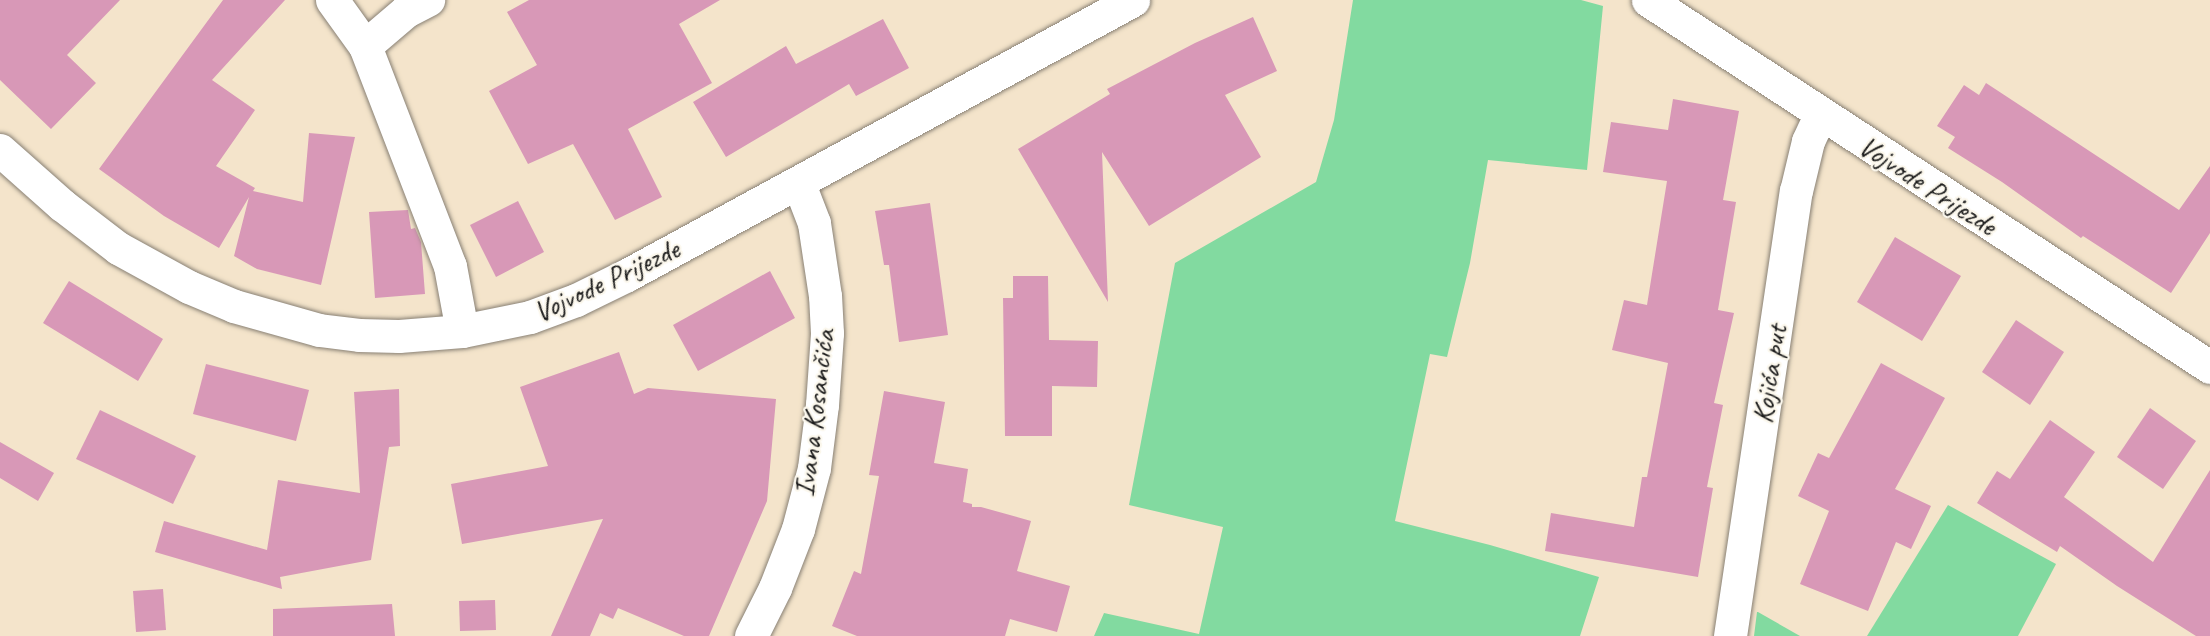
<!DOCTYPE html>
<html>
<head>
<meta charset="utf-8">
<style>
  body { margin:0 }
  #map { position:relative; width:2210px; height:636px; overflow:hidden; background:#f4e4cb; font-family:Caveat,sans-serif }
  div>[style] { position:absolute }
  .green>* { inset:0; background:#82daa0 }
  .building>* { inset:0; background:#d898b7 }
  .roads { filter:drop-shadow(0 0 2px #888074) drop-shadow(0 0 2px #888074) }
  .minor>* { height:33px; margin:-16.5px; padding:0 16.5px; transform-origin:16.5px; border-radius:16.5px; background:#fff }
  span { translate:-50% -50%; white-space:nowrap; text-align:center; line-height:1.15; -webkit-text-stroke:4.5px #fbf7ec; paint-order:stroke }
  .street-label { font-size:30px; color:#1c1c1c }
</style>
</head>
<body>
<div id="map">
  <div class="green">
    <div style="clip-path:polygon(1353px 0,1581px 0,1603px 6px,1587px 170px,1488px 160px,1470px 263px,1447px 357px,1430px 354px,1395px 521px,1490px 545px,1599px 577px,1580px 636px,1094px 636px,1104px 613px,1199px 634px,1223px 527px,1129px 505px,1175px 263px,1316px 182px,1334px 120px)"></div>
    <div style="clip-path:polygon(1948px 505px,2056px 564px,2018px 636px,1867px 636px)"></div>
    <div style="clip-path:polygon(1757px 612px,1758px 612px,1800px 636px,1754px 636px)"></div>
  </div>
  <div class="building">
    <div style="clip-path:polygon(0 0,120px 0,67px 55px,96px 83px,51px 129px,0 80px)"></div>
    <div style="clip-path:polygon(223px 0,285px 0,212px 80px,255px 110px,216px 166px,255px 188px,253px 191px,303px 202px,309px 133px,355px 137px,321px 285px,257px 269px,234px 256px,249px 197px,219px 248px,164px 216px,99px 169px)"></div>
    <div style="clip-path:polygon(529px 0,720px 0,679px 24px,712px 83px,628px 129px,662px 197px,615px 220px,573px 144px,528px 164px,489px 91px,537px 65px,507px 12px)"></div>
    <div style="clip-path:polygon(1253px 17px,1277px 71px,1225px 95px,1261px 157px,1149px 226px,1102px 152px,1108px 302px,1018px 149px,1110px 94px,1107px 89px,1195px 43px)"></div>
    <div style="clip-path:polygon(883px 19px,909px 68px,856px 96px,849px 84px,726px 157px,693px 102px,786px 46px,796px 64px)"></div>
    <div style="clip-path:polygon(1986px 83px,2179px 210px,2210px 166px,2210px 233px,2171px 293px,2083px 236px,2081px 238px,2002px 182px,1948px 148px,1955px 137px,1937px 126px,1964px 85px,1979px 95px)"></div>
    <div style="clip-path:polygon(1673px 99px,1739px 111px,1723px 200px,1736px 202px,1718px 310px,1734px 313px,1714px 403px,1723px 405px,1707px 487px,1713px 488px,1698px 577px,1545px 551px,1551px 513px,1634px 527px,1642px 477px,1647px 477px,1668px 363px,1612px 350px,1624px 300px,1647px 305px,1667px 181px,1603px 172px,1611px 122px,1668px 130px)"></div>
    <div style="clip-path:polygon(518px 201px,544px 252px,496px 277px,470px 225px)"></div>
    <div style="clip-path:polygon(930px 203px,948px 335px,899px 342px,889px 265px,884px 265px,875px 211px)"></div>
    <div style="clip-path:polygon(408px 210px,411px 229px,415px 228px,421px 242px,425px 294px,375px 298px,369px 212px)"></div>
    <div style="clip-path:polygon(1895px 237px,1961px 276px,1922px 341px,1857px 302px)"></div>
    <div style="clip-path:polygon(770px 271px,795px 318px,698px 371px,673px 325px)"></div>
    <div style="clip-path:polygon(1013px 276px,1048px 276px,1049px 340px,1098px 341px,1097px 387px,1052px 386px,1052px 436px,1005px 436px,1003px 298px,1013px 298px)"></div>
    <div style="clip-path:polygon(69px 281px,163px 339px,138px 381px,43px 323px)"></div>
    <div style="clip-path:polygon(2016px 320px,2064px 352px,2030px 405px,1982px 372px)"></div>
    <div style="clip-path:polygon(619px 352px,634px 394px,648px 388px,776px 399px,767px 501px,709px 636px,684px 636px,618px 608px,613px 619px,600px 613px,590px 636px,551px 636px,603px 519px,462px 544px,451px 484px,548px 466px,520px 387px)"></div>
    <div style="clip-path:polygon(1881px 363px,1945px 398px,1895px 489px,1931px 506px,1911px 549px,1896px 542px,1868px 611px,1800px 584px,1829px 511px,1798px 496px,1818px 453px,1829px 458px)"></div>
    <div style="clip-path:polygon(206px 364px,309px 390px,296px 441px,193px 414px)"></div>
    <div style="clip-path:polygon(399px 389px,400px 446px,389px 447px,371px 560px,280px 577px,282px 589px,155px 552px,164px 521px,267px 550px,278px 480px,360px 493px,354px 392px)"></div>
    <div style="clip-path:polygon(884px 391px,945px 402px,934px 463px,968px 469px,963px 502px,972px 504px,972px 507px,981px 507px,1031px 521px,1017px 571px,1070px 586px,1057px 632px,1010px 619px,1005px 636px,857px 636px,832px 626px,854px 571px,861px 574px,879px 476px,869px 475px)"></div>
    <div style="clip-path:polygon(2150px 408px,2196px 441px,2163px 489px,2117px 457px)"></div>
    <div style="clip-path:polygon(100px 410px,196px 456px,173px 504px,76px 459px)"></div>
    <div style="clip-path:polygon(2050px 420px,2095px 452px,2064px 497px,2153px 562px,2210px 470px,2210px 636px,2196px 636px,2117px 586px,2060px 546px,2057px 552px,1977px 503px,1997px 471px,2010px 479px)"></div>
    <div style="clip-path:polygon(0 442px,54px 473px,38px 501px,0 478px)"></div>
    <div style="clip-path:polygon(163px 589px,166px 630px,136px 632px,133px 591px)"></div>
    <div style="clip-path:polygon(495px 600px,496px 630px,460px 631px,459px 601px)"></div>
    <div style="clip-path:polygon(392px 604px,395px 636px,273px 636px,273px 609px)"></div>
  </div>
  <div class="roads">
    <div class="minor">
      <div style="left:332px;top:0;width:57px;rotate:54.3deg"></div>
      <div style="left:365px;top:46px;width:236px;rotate:68.9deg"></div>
      <div style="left:450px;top:266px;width:66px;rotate:79.5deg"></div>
      <div style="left:1648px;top:0;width:671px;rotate:33.15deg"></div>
      <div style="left:365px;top:46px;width:54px;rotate:-40.5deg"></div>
      <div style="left:406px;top:11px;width:25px;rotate:-27deg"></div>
      <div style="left:0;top:150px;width:83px;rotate:41.6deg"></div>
      <div style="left:62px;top:205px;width:71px;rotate:37.5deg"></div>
      <div style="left:118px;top:248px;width:81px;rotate:28.8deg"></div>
      <div style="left:189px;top:287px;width:49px;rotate:22.9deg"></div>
      <div style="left:234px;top:306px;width:88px;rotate:15.8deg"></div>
      <div style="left:319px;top:330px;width:40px;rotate:7.1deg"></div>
      <div style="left:359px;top:335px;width:40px;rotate:1.4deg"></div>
      <div style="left:399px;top:336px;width:63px;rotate:-4.5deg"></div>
      <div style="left:462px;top:331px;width:69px;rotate:-11.6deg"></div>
      <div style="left:530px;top:317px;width:49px;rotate:-20.3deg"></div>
      <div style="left:576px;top:300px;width:57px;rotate:-26.1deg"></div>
      <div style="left:627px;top:275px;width:576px;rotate:-28.52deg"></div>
      <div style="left:751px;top:636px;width:54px;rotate:-63.4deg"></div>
      <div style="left:775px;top:588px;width:63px;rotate:-68.7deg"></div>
      <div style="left:798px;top:529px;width:63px;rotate:-75.3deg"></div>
      <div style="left:814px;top:468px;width:64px;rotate:-82.8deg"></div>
      <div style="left:822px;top:405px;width:72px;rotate:-86deg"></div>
      <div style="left:827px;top:333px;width:37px;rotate:-93deg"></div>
      <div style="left:825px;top:296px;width:74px;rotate:-98.6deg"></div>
      <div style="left:814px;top:223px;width:42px;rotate:-111deg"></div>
      <div style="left:1730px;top:636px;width:450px;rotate:-81.6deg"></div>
      <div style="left:1796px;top:191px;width:51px;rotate:-76.5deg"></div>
      <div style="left:1808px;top:141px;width:29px;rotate:-65deg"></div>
    </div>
  </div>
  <div class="street-label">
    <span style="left:1928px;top:185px;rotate:33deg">Vojvode Prijezde</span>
    <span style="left:606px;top:280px;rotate:-25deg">Vojvode Prijezde</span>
    <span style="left:1769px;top:374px;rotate:-81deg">Kojića put</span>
    <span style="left:814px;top:413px;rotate:-83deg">Ivana Kosančića</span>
  </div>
</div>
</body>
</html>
